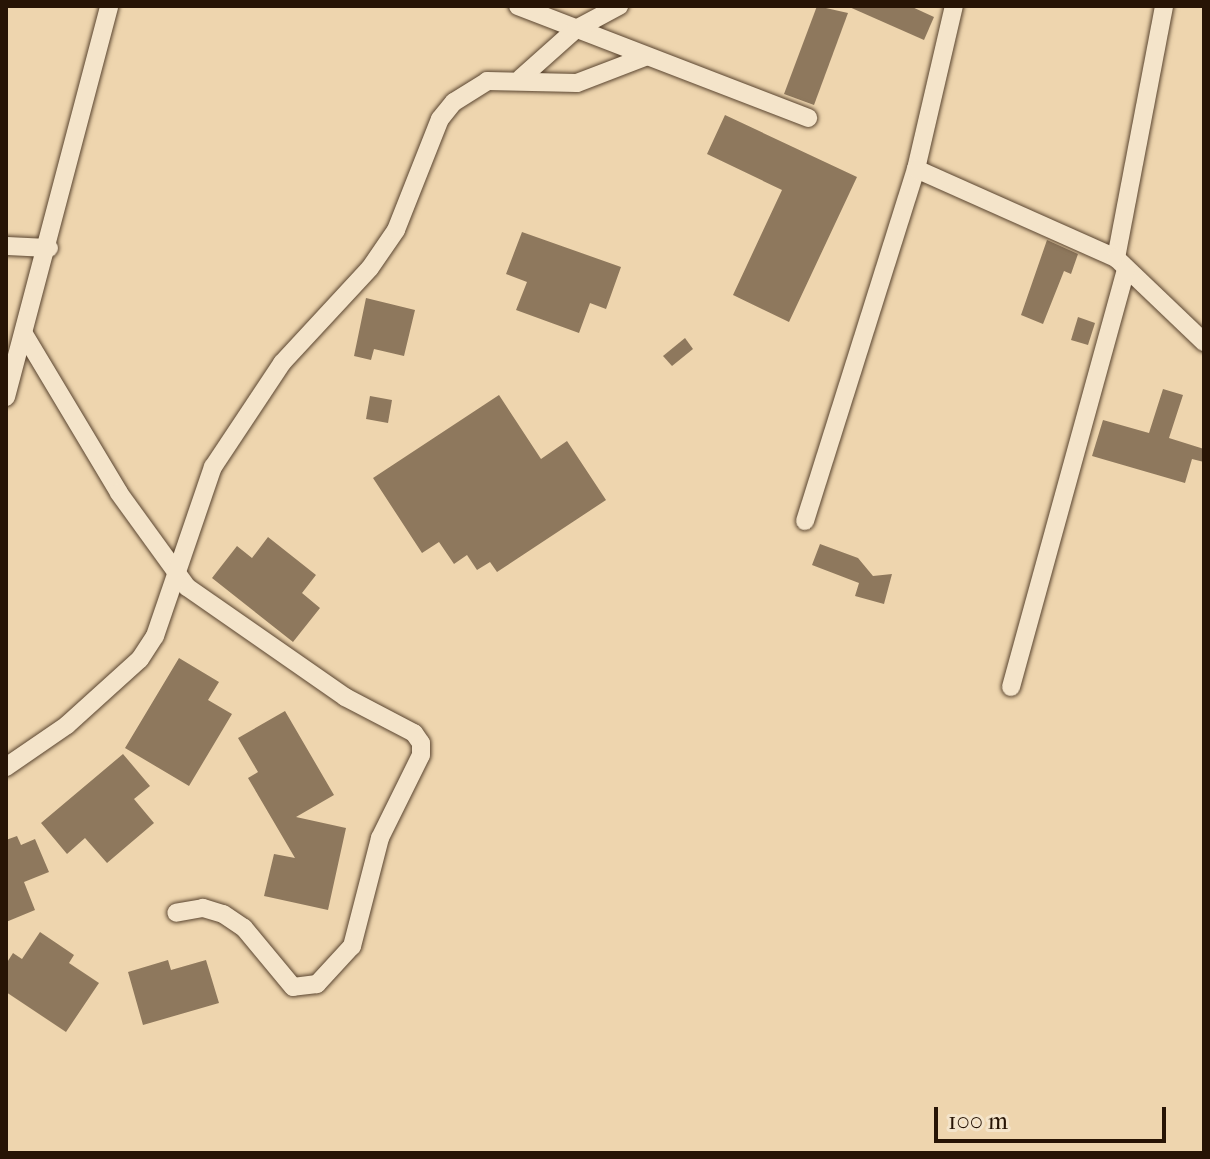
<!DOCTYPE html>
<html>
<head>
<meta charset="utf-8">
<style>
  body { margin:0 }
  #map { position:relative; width:1210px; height:1159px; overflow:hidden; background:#eed5ae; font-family:"IM FELL French Canon",serif }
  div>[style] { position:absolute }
  .building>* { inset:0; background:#8e785d }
  .roads { filter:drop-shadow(0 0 2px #59442f) drop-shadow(0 0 2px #59442f) }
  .minor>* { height:18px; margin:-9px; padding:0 9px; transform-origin:9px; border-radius:9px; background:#f4e4ca }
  span { translate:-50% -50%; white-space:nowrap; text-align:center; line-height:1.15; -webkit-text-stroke:7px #f4e4ca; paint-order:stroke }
  .frame { position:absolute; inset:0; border:8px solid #271405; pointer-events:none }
  .scale { position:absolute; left:934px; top:1107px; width:232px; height:36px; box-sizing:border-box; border:4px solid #271405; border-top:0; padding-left:10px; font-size:24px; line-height:28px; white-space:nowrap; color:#271405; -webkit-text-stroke:6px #f4e4ca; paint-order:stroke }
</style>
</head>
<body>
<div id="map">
  <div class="building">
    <div style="clip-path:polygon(817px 6px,848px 13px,814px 105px,784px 94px)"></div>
    <div style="clip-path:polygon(847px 6px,910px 6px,934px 17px,924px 40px)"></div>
    <div style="clip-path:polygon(725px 115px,857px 177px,789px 322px,733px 295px,782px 190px,707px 154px)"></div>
    <div style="clip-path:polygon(522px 232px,621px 267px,606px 309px,590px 303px,579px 333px,516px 310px,527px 282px,506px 274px)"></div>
    <div style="clip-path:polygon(1047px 240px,1078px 254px,1071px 274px,1064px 271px,1043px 324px,1021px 315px)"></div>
    <div style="clip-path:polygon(366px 298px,415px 310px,404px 356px,374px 349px,371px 360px,354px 356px)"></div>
    <div style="clip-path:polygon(1078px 317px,1095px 323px,1088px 345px,1071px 340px)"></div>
    <div style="clip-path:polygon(685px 338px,693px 349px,672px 366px,663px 356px)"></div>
    <div style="clip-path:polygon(1163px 389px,1183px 395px,1169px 438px,1204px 449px,1204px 462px,1192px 459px,1185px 483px,1092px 456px,1103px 420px,1149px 433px)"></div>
    <div style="clip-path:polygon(499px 395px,541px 459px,567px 441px,606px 500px,497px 572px,490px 562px,477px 570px,467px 555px,454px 564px,439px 542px,422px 553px,373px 478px)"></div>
    <div style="clip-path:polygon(370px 396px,392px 400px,388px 423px,366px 419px)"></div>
    <div style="clip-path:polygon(268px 537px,316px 575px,302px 593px,320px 608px,293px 642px,212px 578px,237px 546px,252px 558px)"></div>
    <div style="clip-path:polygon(820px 544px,858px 558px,873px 576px,892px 574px,884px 604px,855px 596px,859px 583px,812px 565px)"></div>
    <div style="clip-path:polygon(179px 658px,219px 682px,208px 700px,232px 714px,189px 786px,125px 748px)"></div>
    <div style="clip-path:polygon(285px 711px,334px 795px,296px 817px,346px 828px,328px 910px,264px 896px,274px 854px,295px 858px,248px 778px,258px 772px,238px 738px)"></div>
    <div style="clip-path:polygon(123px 754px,150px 786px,134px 799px,154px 823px,107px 863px,85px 838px,67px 854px,41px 823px)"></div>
    <div style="clip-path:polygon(17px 836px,21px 845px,35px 839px,49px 872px,24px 882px,35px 910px,6px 922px,6px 840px)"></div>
    <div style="clip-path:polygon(40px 932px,74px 955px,69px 963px,99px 983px,66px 1032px,6px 992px,6px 964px,13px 953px,22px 959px)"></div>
    <div style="clip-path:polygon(168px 960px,171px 970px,206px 960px,219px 1003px,143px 1025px,128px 972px)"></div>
  </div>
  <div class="roads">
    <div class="minor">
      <div style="left:518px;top:6px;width:311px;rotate:21.1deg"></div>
      <div style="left:521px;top:78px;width:74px;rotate:-41.7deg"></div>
      <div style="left:576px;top:29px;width:49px;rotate:-28.1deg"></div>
      <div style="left:916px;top:169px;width:167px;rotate:-76.9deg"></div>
      <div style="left:6px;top:246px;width:43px;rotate:2.7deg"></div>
      <div style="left:1116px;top:258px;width:257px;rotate:-79.2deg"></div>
      <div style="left:24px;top:334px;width:185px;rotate:59.1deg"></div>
      <div style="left:119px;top:493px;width:116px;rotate:54.1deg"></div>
      <div style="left:187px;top:587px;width:193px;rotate:34.8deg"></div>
      <div style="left:345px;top:697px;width:78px;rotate:27.6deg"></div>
      <div style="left:414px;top:733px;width:12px;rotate:55deg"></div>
      <div style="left:421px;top:743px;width:12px;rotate:90deg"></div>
      <div style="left:421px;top:755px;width:93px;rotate:116.3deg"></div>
      <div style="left:380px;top:838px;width:112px;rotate:104.5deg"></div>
      <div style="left:352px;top:946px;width:52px;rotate:132.6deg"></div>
      <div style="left:317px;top:984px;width:24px;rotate:173deg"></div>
      <div style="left:293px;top:987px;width:77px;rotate:-129.7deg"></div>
      <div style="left:244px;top:928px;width:25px;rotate:-146deg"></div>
      <div style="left:223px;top:914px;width:21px;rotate:-163deg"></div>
      <div style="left:203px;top:908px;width:27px;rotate:170deg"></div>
      <div style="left:6px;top:397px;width:404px;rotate:-75.2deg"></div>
      <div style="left:805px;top:521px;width:369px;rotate:-72.5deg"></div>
      <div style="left:916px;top:169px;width:219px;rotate:24deg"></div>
      <div style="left:1116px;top:258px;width:122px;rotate:43.7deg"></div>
      <div style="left:1011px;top:687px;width:434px;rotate:-74.6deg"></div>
      <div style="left:6px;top:767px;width:74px;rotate:-34.5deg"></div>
      <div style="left:67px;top:725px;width:98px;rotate:-42.1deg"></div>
      <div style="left:140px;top:659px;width:27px;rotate:-57deg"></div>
      <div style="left:155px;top:636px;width:179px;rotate:-71.1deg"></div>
      <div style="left:213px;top:467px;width:125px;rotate:-56.4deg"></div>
      <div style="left:282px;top:363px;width:129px;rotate:-47.2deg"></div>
      <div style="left:370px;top:268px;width:46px;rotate:-55.6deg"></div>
      <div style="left:396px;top:230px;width:119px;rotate:-68.4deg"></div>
      <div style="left:440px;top:119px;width:22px;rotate:-51deg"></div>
      <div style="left:454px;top:102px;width:39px;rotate:-32deg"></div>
      <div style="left:487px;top:81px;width:90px;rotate:1.3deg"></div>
      <div style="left:577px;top:83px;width:73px;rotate:-20.9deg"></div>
    </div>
  </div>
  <div class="frame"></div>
  <div class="scale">100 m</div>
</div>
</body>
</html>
